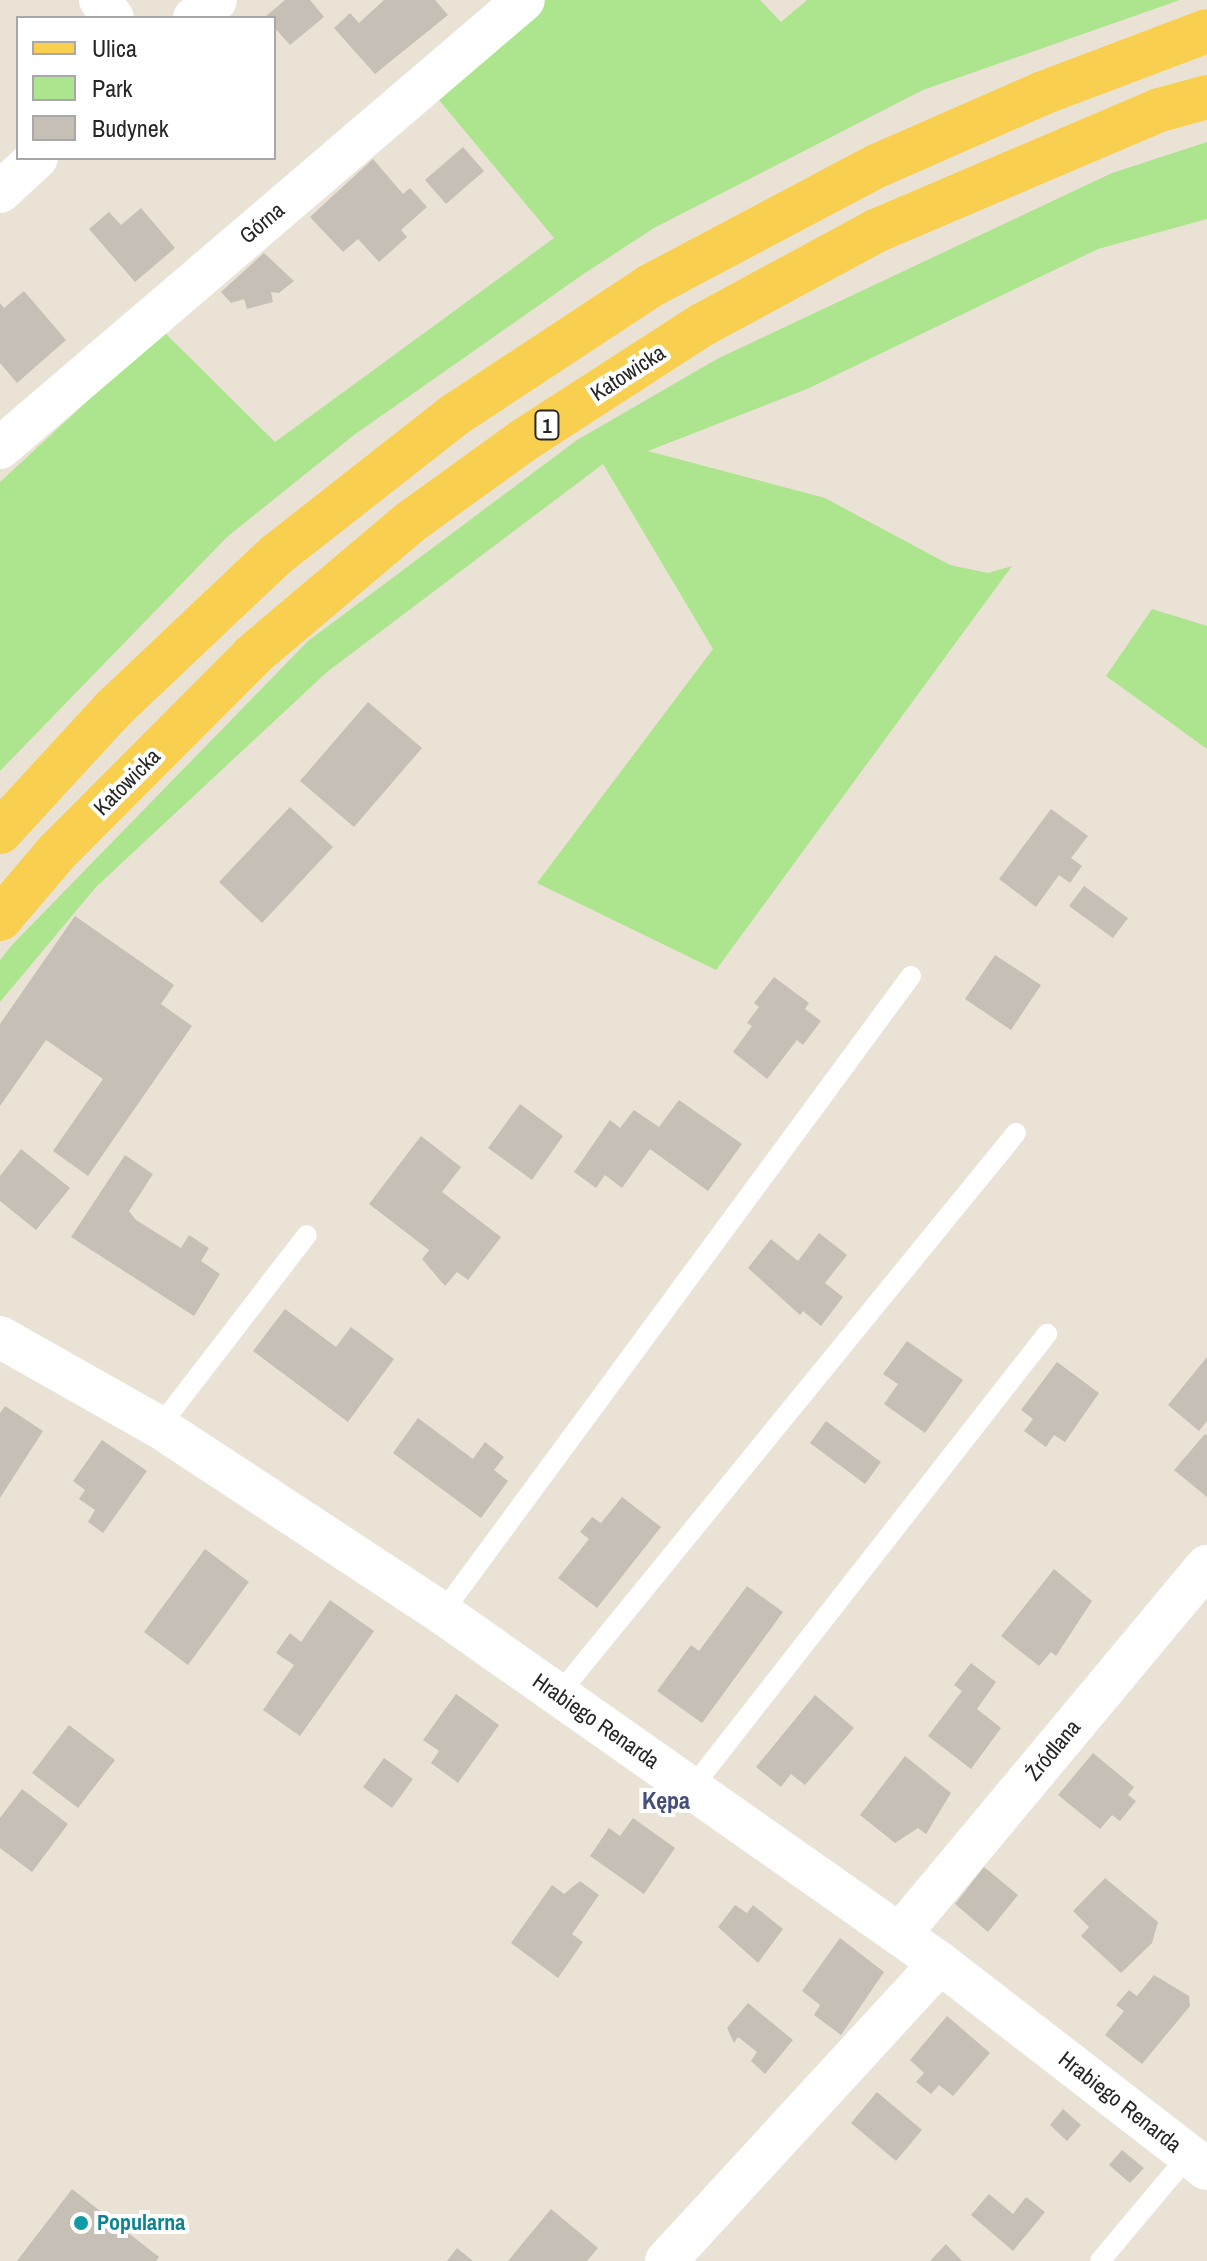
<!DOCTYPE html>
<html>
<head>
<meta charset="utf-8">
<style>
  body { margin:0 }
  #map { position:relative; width:1207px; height:2261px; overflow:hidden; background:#ebe2d6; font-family:"Archivo Narrow",sans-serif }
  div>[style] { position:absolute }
  .green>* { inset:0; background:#ade58e }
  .building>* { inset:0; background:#c5bfb6 }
  .lane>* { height:20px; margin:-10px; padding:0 10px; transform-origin:10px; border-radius:10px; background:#fff }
  .street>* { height:42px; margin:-21px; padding:0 21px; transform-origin:21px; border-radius:21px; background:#fff }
  .primary>* { height:44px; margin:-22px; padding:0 22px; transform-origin:22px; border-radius:22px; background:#f8cf4e }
  .dots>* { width:22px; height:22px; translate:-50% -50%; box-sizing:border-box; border:4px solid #fff; border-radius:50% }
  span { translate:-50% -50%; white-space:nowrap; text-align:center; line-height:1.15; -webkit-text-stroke:8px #fff; paint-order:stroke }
  .shield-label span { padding:2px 6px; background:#fff; border:2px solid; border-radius:6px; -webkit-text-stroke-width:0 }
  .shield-label { font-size:20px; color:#262626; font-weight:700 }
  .street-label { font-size:22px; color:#262626 }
  .culture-label { font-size:22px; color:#0d838f; font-weight:700 }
  .left { translate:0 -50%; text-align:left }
  .neighbourhood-label { font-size:24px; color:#454f79; font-weight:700 }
  .legend { position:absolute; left:16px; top:16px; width:260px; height:144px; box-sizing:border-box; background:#fff; border:2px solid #a8a8a8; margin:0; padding:10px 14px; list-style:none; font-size:24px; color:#262626 }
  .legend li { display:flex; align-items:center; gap:16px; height:40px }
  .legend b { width:40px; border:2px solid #a8a8a8 }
</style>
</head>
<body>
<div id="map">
  <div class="green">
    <div style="clip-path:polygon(545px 0,760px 0,781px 22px,807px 0,1180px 0,923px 90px,654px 228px,582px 275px,354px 435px,227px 537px,0 771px,0 482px,163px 331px,275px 442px,554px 238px,434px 94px)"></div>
    <div style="clip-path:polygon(1207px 142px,1207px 219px,1098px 249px,807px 389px,648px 451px,825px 498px,950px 565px,988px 573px,1012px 566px,716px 970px,537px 883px,713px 649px,603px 464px,327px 672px,96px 887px,0 1002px,0 960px,11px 946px,308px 641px,577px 440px,717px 359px,1112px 173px)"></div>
    <div style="clip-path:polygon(1152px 609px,1207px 626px,1207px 749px,1106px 676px)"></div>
  </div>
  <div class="building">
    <div style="clip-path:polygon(285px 0,310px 0,324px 17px,290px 45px,274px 27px,274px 18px,264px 18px)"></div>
    <div style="clip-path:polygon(384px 0,435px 0,448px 15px,375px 74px,334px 28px,350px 13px,359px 23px)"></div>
    <div style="clip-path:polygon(463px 147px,484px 171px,446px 204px,425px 180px)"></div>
    <div style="clip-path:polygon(373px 159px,403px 194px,410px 188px,427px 207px,401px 230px,407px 237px,379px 262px,358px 239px,343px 252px,310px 217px)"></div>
    <div style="clip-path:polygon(141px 208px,175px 248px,135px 282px,89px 229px,109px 212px,121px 225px)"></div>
    <div style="clip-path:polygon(264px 253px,294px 281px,279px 293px,271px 292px,273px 302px,247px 309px,244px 299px,231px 303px,221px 292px)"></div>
    <div style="clip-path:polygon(24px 291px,66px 340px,17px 383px,0 363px,0 303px,4px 308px)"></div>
    <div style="clip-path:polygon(368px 702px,422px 748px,354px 827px,300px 781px)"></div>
    <div style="clip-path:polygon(290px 807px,333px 847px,262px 923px,219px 882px)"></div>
    <div style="clip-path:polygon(1051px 809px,1088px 836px,1071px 858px,1082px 866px,1070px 883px,1059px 875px,1036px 907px,999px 879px)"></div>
    <div style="clip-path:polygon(1084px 886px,1128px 918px,1113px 938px,1069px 906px)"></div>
    <div style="clip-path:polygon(75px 916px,174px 985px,161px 1004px,192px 1026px,88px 1176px,53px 1151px,103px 1079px,46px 1040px,0 1106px,0 1024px)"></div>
    <div style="clip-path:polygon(995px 955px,1041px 985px,1011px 1030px,965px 999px)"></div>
    <div style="clip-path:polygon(774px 977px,809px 1003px,805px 1009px,821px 1021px,803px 1045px,797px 1040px,767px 1079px,733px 1052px,752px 1026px,747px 1023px,759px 1007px,754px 1003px)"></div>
    <div style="clip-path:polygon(679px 1100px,742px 1144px,708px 1191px,650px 1149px,622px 1188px,605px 1175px,596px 1188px,574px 1172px,610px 1120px,620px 1128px,634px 1110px,659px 1127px)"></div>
    <div style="clip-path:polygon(520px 1104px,563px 1136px,532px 1180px,488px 1148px)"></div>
    <div style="clip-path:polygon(421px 1136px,461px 1167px,442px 1192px,501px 1237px,468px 1280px,457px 1272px,445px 1286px,422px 1259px,429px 1250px,369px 1204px)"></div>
    <div style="clip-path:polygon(21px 1149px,70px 1188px,36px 1230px,0 1201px,0 1176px)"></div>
    <div style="clip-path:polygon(125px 1155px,153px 1174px,129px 1211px,136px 1220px,181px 1248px,189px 1235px,209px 1248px,201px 1261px,220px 1274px,194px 1316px,71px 1237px)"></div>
    <div style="clip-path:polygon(819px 1233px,847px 1255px,825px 1283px,843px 1297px,821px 1326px,803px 1311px,800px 1315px,748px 1268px,771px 1239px,798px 1261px)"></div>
    <div style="clip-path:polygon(285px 1309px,336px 1347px,351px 1327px,394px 1359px,348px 1422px,253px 1351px)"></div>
    <div style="clip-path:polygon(907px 1341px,963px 1380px,925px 1433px,884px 1404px,898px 1384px,883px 1374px)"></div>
    <div style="clip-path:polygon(1207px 1357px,1207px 1421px,1199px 1431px,1168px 1405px)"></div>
    <div style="clip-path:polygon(1057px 1362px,1099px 1393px,1065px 1442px,1054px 1435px,1046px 1447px,1024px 1431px,1033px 1419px,1021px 1410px)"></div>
    <div style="clip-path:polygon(5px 1406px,43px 1431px,0 1498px,0 1413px)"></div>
    <div style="clip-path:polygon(418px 1418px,473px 1459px,485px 1442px,504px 1457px,494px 1470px,508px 1481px,481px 1518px,393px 1453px)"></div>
    <div style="clip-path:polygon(826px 1421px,881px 1462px,865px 1484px,810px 1443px)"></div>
    <div style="clip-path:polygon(1205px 1434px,1207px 1436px,1207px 1497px,1174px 1470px)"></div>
    <div style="clip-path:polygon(102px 1440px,147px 1471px,103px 1533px,88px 1522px,95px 1510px,79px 1499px,85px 1490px,73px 1481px)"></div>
    <div style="clip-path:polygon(622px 1497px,661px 1527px,597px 1608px,558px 1578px,589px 1539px,580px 1532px,592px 1517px,601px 1523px)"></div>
    <div style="clip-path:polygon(205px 1549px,249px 1582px,188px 1665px,144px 1632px)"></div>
    <div style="clip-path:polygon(1054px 1569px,1092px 1601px,1056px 1656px,1051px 1652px,1039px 1666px,1001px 1636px)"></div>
    <div style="clip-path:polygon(747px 1586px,783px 1612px,702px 1723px,657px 1691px,691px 1645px,699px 1651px)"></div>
    <div style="clip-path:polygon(330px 1600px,374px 1631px,300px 1736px,263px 1710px,294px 1665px,276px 1653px,290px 1633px,301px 1642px)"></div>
    <div style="clip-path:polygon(971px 1663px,996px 1682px,977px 1709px,1001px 1728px,971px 1769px,928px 1736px,962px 1691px,954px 1685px)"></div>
    <div style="clip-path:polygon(456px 1694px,499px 1725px,458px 1783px,431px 1763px,439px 1751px,423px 1740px)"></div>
    <div style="clip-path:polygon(815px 1695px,854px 1728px,805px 1785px,791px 1774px,781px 1787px,756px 1767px)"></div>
    <div style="clip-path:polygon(69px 1725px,115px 1760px,78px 1808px,32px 1773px)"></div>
    <div style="clip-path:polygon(1093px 1753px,1134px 1787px,1128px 1795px,1136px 1801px,1120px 1821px,1112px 1815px,1100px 1829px,1058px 1795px)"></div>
    <div style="clip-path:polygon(905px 1756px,951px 1793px,926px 1834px,918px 1828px,895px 1843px,860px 1815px)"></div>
    <div style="clip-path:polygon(384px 1758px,413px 1779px,392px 1808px,363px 1787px)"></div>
    <div style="clip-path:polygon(22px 1789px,68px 1824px,32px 1872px,0 1848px,0 1818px)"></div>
    <div style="clip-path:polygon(633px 1818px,675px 1848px,644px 1894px,590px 1856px,609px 1828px,620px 1836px)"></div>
    <div style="clip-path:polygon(984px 1867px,1018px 1895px,988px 1932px,955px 1904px)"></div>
    <div style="clip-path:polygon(1105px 1878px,1158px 1922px,1152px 1943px,1121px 1973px,1081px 1936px,1089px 1927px,1073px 1911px)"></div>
    <div style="clip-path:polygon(580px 1881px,599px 1895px,572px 1934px,583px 1942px,558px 1978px,511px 1943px,552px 1885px,564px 1894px)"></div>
    <div style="clip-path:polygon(735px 1905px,747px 1913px,753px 1905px,783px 1929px,758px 1963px,718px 1927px)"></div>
    <div style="clip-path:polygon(840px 1938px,884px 1972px,841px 2035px,814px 2015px,820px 2005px,802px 1991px)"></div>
    <div style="clip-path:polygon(1154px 1975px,1189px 1996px,1190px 2006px,1142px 2064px,1105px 2035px,1124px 2011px,1116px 2005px,1129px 1990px,1137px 1996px)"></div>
    <div style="clip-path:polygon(748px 2003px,793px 2040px,765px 2074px,751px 2061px,757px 2052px,738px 2037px,734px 2043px,727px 2028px)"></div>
    <div style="clip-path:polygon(947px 2016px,990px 2053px,953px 2096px,939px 2085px,931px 2094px,916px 2082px,924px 2073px,910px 2060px)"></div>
    <div style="clip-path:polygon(877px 2092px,922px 2130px,896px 2161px,851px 2123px)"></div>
    <div style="clip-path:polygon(1063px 2109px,1081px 2125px,1067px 2141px,1050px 2125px)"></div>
    <div style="clip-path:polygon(1122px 2150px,1144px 2168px,1130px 2183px,1109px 2165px)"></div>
    <div style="clip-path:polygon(72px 2189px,159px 2257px,156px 2261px,17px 2261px)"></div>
    <div style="clip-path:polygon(989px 2194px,1013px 2214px,1026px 2197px,1045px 2212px,1013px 2251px,971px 2215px)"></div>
    <div style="clip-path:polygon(551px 2209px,598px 2248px,587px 2261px,508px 2261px)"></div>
    <div style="clip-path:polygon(946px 2244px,962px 2261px,930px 2261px)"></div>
    <div style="clip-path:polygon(457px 2248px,473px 2261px,447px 2261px)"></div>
  </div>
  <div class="lane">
    <div style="left:159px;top:1427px;width:242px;rotate:-52.4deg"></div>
    <div style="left:442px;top:1613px;width:791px;rotate:-53.64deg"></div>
    <div style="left:558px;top:1695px;width:725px;rotate:-50.82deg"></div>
    <div style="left:691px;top:1789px;width:578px;rotate:-51.96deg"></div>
    <div style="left:1100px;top:2261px;width:138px;rotate:-50deg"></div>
  </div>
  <div class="street">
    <div style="left:100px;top:0;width:22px;rotate:54deg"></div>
    <div style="left:194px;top:18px;width:28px;rotate:-39deg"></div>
    <div style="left:0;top:192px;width:50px;rotate:-42.6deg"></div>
    <div style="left:0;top:448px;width:689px;rotate:-40.53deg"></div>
    <div style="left:0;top:1337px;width:183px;rotate:29.5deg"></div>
    <div style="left:159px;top:1427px;width:339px;rotate:33.3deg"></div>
    <div style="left:442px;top:1613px;width:609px;rotate:35.1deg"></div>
    <div style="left:940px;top:1963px;width:337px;rotate:37.7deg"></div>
    <div style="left:900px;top:1934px;width:479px;rotate:-50.2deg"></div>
    <div style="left:666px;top:2261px;width:405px;rotate:-47.4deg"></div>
  </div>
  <div class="primary">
    <div style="left:0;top:832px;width:166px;rotate:-47.4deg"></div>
    <div style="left:112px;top:710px;width:226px;rotate:-43.4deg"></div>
    <div style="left:276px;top:555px;width:225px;rotate:-38.1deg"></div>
    <div style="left:453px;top:416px;width:236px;rotate:-33.4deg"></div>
    <div style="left:650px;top:286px;width:259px;rotate:-27.9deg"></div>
    <div style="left:879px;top:165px;width:179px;rotate:-23.7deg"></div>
    <div style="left:1043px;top:93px;width:175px;rotate:-20.7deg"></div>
    <div style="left:0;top:919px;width:87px;rotate:-49.7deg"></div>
    <div style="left:56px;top:853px;width:279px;rotate:-45.1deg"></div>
    <div style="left:253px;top:655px;width:204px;rotate:-40.2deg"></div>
    <div style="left:409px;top:523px;width:142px;rotate:-35.8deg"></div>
    <div style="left:524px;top:440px;width:212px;rotate:-32.9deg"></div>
    <div style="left:702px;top:325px;width:200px;rotate:-28.4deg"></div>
    <div style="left:878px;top:230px;width:306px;rotate:-23.1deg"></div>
    <div style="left:1160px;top:110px;width:49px;rotate:-15.5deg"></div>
  </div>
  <div class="dots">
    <div style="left:81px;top:2223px;background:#0f9aa8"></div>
  </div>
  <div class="shield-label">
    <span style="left:547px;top:425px">1</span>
  </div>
  <div class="street-label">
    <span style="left:262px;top:223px;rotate:-40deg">Górna</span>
    <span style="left:628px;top:373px;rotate:-33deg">Katowicka</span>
    <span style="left:127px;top:782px;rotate:-45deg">Katowicka</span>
    <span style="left:596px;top:1721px;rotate:35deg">Hrabiego Renarda</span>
    <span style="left:1053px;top:1750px;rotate:-50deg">Źródlana</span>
    <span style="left:1120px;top:2102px;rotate:38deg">Hrabiego Renarda</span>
  </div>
  <div class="culture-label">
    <span class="left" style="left:97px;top:2223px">Popularna</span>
  </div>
  <div class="neighbourhood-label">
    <span style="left:666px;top:1801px">Kępa</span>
  </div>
  <ul class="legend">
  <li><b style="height:10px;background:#f8cf4e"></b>Ulica</li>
  <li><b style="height:22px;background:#ade58e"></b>Park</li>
  <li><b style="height:22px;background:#c5bfb6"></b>Budynek</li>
  </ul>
</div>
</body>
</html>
